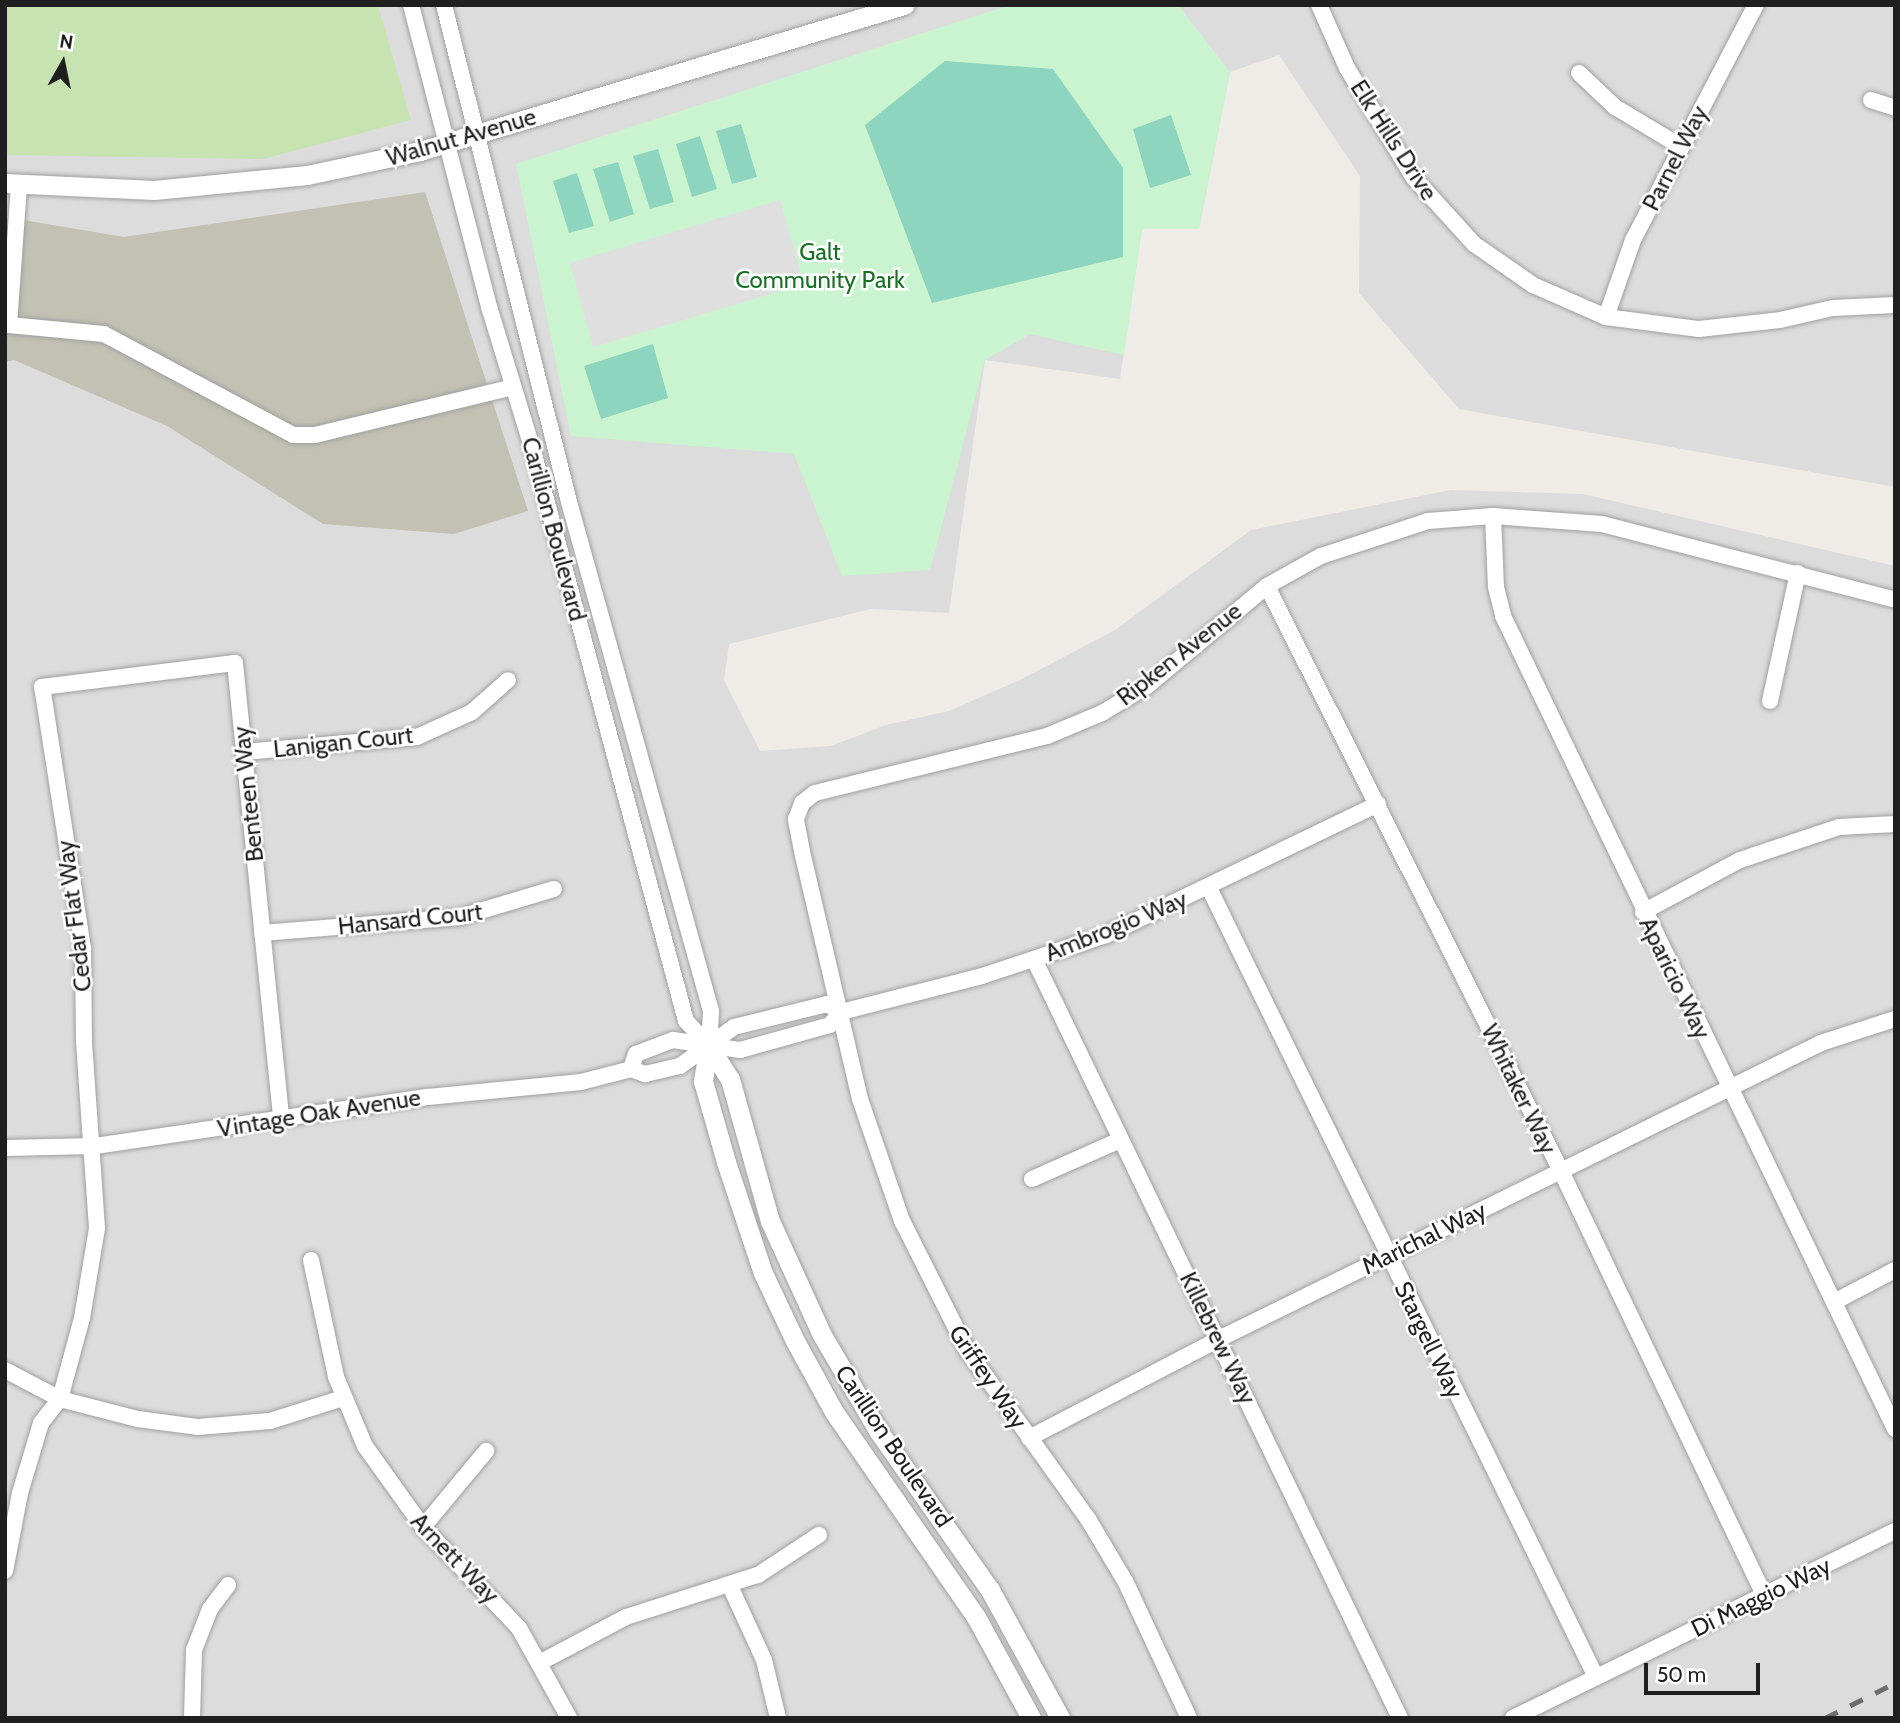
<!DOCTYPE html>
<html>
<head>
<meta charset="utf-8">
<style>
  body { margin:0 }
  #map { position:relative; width:1900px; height:1723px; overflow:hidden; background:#efece7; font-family:Cabin,sans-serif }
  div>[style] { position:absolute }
  .residential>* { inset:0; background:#dddcdc }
  .construction>* { inset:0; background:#c1c2b3 }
  .grass>* { inset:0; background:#c7e3b2 }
  .park>* { inset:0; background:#c9f4cf }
  .pitch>* { inset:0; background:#8dd5be }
  .parking>* { inset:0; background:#dfdfdf }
  .roads { filter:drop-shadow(0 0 2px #a0a0a0) drop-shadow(0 0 2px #a0a0a0) }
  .minor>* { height:16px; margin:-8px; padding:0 8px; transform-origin:8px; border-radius:8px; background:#fff }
  .tertiary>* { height:19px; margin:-9.5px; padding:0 9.5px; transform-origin:9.5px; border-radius:9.5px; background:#fff }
  .rail>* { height:4.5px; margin-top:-2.25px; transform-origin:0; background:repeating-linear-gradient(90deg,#6d6d6d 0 14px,transparent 0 28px) }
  span { translate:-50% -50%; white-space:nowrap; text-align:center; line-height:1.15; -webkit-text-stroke:5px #fff; paint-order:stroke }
  .street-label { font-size:24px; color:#1f1f1f }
  .park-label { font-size:24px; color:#187225 }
  .frame { position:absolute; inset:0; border:7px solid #1f1f1f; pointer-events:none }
  .north { position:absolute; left:28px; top:28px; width:70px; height:70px; -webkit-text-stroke:5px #fff; paint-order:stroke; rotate:9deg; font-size:19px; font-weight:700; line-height:28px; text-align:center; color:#1f1f1f }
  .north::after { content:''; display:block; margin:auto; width:24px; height:32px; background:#1f1f1f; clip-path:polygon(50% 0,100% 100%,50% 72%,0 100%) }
  .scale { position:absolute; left:1644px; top:1663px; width:116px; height:32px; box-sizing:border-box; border:4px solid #1f1f1f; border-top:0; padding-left:9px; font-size:21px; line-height:24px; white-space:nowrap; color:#1f1f1f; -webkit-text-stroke:5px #fff; paint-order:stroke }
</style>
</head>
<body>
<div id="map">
  <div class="residential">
    <div style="clip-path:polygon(5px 5px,1895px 5px,1895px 487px,1459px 409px,1359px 293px,1360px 176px,1279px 55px,1230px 72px,1199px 229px,1142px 229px,1120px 379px,985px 360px,949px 613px,871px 609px,729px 644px,724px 680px,760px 751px,831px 746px,886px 725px,949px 711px,1020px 680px,1115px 630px,1251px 530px,1451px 490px,1583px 494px,1895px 566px,1895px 1718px,5px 1718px)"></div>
  </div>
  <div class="construction">
    <div style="clip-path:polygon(425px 192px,528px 511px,454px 534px,323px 524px,167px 426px,14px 360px,5px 362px,5px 217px,124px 237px)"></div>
  </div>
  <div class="grass">
    <div style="clip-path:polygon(5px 5px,378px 5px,411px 120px,263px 159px,5px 155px)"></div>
  </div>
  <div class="park">
    <div style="clip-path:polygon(1010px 5px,1178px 5px,1230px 72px,1199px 229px,1142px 229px,1124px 355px,1030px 334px,985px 360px,930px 570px,842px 576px,794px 454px,571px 436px,516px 164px)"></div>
  </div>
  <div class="pitch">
    <div style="clip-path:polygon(945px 61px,1053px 69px,1123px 168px,1123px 257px,932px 303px,865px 125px)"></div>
    <div style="clip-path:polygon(1171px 115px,1191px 175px,1150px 188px,1133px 129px)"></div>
    <div style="clip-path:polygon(741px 124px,757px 177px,732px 184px,716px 131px)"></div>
    <div style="clip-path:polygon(700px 136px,717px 189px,692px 197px,676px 144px)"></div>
    <div style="clip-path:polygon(658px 149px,674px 202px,650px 209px,633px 156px)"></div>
    <div style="clip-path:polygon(618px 162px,634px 214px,610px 222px,593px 169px)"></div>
    <div style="clip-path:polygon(577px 173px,594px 226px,569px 233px,553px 181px)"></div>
    <div style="clip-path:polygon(653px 344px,668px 398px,601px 419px,584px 366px)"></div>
  </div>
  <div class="parking">
    <div style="clip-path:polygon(780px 200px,804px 284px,593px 347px,570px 263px)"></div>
  </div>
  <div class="roads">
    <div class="minor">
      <div style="left:411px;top:5px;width:315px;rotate:75.5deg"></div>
      <div style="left:490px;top:310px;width:143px;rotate:73deg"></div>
      <div style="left:532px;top:447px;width:594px;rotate:74.98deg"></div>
      <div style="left:686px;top:1021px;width:34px;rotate:47deg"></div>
      <div style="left:444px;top:5px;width:512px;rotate:75.88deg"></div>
      <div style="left:569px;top:502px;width:528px;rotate:74.41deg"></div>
      <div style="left:711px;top:1011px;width:35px;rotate:93deg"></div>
      <div style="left:1319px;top:5px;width:69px;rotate:66deg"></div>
      <div style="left:1347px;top:68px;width:129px;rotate:58.7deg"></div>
      <div style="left:1414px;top:178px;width:89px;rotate:47.7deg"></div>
      <div style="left:1474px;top:244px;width:72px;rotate:34.8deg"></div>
      <div style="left:1533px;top:285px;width:80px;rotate:23.7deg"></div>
      <div style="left:1606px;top:317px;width:94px;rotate:7.4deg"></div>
      <div style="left:1699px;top:329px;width:81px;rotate:-6.3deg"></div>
      <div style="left:1780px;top:320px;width:54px;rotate:-12.8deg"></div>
      <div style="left:1833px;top:308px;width:62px;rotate:-2.8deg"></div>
      <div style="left:1579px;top:73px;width:50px;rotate:43.4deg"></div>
      <div style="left:1615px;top:107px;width:76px;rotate:31deg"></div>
      <div style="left:1871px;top:100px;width:25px;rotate:18deg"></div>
      <div style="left:1606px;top:317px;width:82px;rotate:-70.7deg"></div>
      <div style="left:1633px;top:240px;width:265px;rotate:-62.4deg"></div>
      <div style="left:5px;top:325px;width:4px"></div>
      <div style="left:9px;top:325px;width:141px;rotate:-85.9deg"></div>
      <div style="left:9px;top:325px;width:95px;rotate:5.4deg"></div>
      <div style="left:104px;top:334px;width:214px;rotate:28.1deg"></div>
      <div style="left:293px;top:435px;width:22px"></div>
      <div style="left:315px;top:435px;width:204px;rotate:-13.6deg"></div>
      <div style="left:1493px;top:516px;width:71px;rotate:87.6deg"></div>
      <div style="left:1496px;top:587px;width:30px;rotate:76deg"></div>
      <div style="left:1503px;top:616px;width:903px;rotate:64.26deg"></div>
      <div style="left:1267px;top:586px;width:655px;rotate:63.32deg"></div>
      <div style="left:1561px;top:1171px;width:470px;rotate:64.4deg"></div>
      <div style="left:1770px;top:701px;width:131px;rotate:-77.7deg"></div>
      <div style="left:244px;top:752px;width:174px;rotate:-5deg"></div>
      <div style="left:417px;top:737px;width:60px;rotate:-24.4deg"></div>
      <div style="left:472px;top:712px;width:48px;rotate:-41.6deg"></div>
      <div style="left:1209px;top:888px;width:879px;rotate:63.87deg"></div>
      <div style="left:1643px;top:912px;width:110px;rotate:-28.2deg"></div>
      <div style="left:1740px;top:860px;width:104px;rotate:-18.4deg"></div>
      <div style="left:1839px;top:827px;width:56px;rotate:-3.1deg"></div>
      <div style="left:262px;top:933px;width:199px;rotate:-4.6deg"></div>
      <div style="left:460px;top:917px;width:98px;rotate:-16.6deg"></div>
      <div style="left:1034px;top:959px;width:843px;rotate:64.26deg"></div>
      <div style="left:631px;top:1069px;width:16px;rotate:-72deg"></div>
      <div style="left:636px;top:1054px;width:40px;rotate:-21deg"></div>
      <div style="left:673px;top:1040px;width:68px;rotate:8.5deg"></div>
      <div style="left:740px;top:1050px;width:93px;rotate:-15.5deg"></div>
      <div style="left:830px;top:1025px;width:17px;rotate:-50deg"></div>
      <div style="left:841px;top:1012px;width:146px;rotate:-14.3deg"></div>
      <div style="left:982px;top:976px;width:131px;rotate:-18.3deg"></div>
      <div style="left:1106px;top:935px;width:302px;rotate:-25.7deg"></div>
      <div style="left:5px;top:1148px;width:90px;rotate:-1.3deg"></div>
      <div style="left:95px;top:1146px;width:337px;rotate:-8.4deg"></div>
      <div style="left:428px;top:1097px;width:154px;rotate:-5.6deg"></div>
      <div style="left:581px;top:1082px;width:52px;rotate:-14.6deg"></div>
      <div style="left:631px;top:1069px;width:15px;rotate:20deg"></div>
      <div style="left:645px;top:1074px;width:36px;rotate:-13deg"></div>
      <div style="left:680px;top:1066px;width:67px;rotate:-35.8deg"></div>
      <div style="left:734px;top:1027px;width:96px;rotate:-13.9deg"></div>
      <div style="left:827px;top:1004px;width:16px;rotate:30deg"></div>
      <div style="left:1032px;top:1179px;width:96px;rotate:-23.9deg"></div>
      <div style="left:311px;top:1260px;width:120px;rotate:77.9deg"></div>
      <div style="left:336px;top:1377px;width:75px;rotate:67.2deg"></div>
      <div style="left:365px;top:1446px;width:100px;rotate:54.4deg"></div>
      <div style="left:423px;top:1527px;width:139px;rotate:46.5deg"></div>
      <div style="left:519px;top:1628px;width:103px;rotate:60.9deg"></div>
      <div style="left:1834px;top:1302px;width:69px;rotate:-27.7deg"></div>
      <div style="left:5px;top:1370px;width:62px;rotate:27.8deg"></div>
      <div style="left:60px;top:1399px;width:81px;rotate:14.4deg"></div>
      <div style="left:138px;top:1419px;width:61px;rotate:7.6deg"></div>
      <div style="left:198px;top:1427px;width:72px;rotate:-4.8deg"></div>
      <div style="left:270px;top:1421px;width:77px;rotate:-17.5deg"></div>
      <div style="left:1029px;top:1438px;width:214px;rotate:-27.5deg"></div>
      <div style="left:1219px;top:1339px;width:671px;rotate:-26.18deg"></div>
      <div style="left:1821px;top:1043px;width:78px;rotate:-18deg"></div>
      <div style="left:423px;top:1527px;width:99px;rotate:-50.3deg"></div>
      <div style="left:5px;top:1571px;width:79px;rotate:-79.1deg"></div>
      <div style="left:20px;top:1493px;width:73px;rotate:-73.3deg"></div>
      <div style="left:41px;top:1423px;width:31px;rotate:-52deg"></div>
      <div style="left:60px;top:1399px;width:84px;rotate:-74.8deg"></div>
      <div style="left:82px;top:1318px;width:91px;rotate:-80.5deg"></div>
      <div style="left:97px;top:1228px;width:186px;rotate:-94deg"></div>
      <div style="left:84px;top:1042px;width:94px;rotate:-90.6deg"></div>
      <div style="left:83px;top:948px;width:264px;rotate:-98.9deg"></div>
      <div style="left:42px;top:687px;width:194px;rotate:-7.1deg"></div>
      <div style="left:235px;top:663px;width:458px;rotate:84.2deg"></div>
      <div style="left:730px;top:1586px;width:81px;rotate:65.3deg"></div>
      <div style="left:764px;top:1660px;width:60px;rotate:76.4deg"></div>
      <div style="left:541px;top:1662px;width:96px;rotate:-27.9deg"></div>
      <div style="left:626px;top:1617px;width:139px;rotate:-17.7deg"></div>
      <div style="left:758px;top:1575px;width:73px;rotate:-33.3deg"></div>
      <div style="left:192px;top:1718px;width:68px;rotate:-88.3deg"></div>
      <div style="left:194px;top:1650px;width:44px;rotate:-68.7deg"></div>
      <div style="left:210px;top:1609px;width:30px;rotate:-53deg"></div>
      <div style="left:1189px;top:1718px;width:151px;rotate:-115deg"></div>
      <div style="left:1125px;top:1581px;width:72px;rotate:-120.8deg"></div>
      <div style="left:1088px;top:1519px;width:208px;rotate:-125.6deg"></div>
      <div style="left:967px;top:1350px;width:144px;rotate:-116.7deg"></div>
      <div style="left:902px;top:1221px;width:129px;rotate:-109deg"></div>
      <div style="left:860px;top:1099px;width:255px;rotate:-103.2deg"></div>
      <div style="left:802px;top:851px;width:33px;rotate:-101deg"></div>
      <div style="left:796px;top:819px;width:17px;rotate:-69deg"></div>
      <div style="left:802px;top:803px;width:16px;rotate:-38deg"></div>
      <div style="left:815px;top:793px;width:239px;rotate:-13.8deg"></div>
      <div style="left:1047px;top:736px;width:60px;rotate:-22.7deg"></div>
      <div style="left:1102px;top:713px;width:52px;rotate:-31deg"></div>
      <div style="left:1147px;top:686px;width:156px;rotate:-39.8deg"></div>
      <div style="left:1267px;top:586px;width:62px;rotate:-29.1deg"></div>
      <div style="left:1321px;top:556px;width:113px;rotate:-18.1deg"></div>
      <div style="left:1428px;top:521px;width:65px;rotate:-4.4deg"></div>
      <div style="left:1493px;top:516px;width:109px;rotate:4.2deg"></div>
      <div style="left:1602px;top:524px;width:303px;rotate:14.5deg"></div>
      <div style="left:1513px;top:1718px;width:425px;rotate:-26.1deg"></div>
    </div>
    <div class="tertiary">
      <div style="left:5px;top:183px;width:149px;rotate:2.7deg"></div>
      <div style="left:154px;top:190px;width:154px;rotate:-5.6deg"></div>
      <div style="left:307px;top:175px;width:116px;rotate:-12deg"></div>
      <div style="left:420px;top:151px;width:506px;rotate:-16.79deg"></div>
      <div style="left:709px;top:1046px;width:39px;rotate:58deg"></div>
      <div style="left:730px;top:1079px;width:148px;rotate:74.3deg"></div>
      <div style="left:770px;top:1221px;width:125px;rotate:65.5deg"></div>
      <div style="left:822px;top:1335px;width:113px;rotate:59.6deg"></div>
      <div style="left:879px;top:1432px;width:193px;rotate:54.9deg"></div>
      <div style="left:990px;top:1590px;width:146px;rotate:61.3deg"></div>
      <div style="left:709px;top:1046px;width:36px;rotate:100deg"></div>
      <div style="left:703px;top:1081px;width:84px;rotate:74.1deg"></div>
      <div style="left:726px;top:1162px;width:117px;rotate:71.6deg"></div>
      <div style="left:763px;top:1273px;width:73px;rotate:64.8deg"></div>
      <div style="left:794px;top:1339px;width:83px;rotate:61.3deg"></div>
      <div style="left:834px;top:1412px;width:249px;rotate:55.3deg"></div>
      <div style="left:976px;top:1617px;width:115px;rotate:61.4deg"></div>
    </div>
  </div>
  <div class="rail">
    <div style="left:1825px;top:1718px;width:78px;rotate:-26.6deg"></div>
  </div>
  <div class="street-label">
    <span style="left:461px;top:137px;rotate:-16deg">Walnut Avenue</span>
    <span style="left:1394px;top:140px;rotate:57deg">Elk Hills Drive</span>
    <span style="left:1675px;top:158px;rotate:-63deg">Parnel Way</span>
    <span style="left:554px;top:529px;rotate:75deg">Carillion Boulevard</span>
    <span style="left:1179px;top:654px;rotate:-38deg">Ripken Avenue</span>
    <span style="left:343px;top:742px;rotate:-6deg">Lanigan Court</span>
    <span style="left:248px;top:794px;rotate:-96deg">Benteen Way</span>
    <span style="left:74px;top:916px;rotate:-97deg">Cedar Flat Way</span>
    <span style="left:410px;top:919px;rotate:-6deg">Hansard Court</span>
    <span style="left:1116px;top:926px;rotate:-22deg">Ambrogio Way</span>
    <span style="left:1675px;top:978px;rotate:64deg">Aparicio Way</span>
    <span style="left:1519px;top:1089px;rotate:64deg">Whitaker Way</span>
    <span style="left:319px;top:1113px;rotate:-9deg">Vintage Oak Avenue</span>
    <span style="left:1424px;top:1238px;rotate:-26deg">Marichal Way</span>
    <span style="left:1218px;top:1338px;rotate:64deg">Killebrew Way</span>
    <span style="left:1429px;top:1340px;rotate:64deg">Stargell Way</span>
    <span style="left:988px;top:1377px;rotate:56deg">Griffey Way</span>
    <span style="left:894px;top:1446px;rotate:56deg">Carillion Boulevard</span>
    <span style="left:455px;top:1558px;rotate:46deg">Arnett Way</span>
    <span style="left:1761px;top:1597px;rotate:-26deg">Di Maggio Way</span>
  </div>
  <div class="park-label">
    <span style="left:820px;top:266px">Galt<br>Community Park</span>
  </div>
  <div class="frame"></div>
  <div class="north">N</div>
  <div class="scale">50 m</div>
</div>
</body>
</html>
